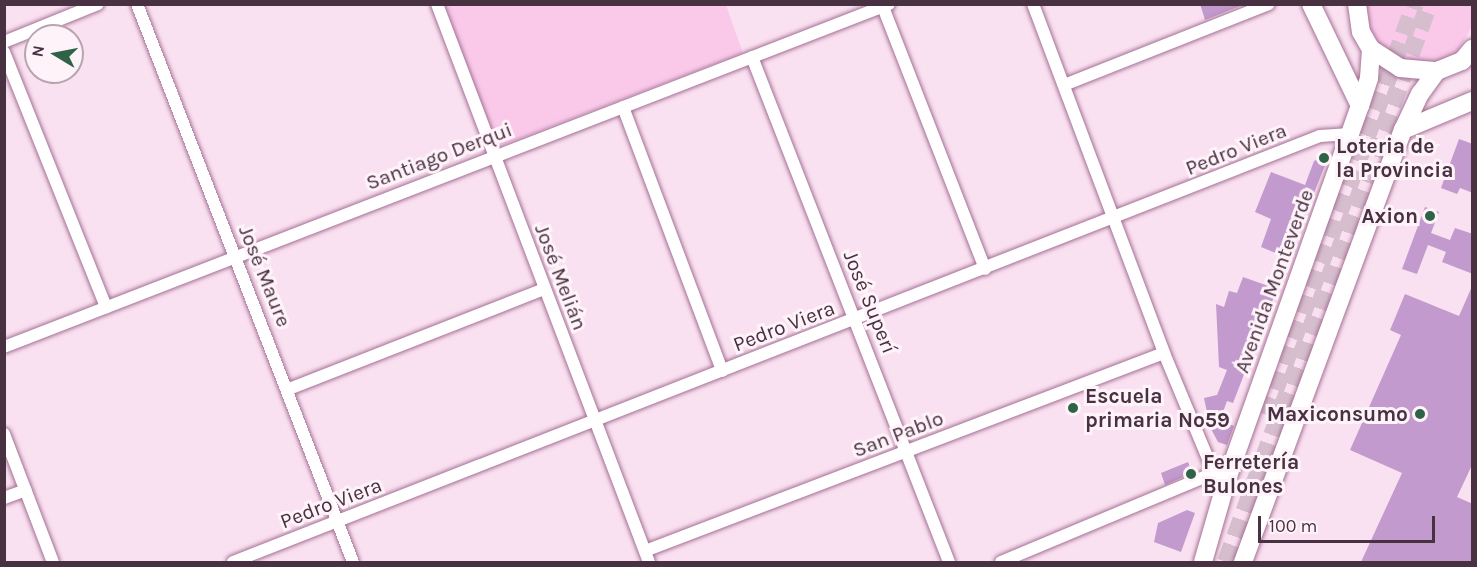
<!DOCTYPE html>
<html>
<head>
<meta charset="utf-8">
<style>
  body { margin:0 }
  #map { position:relative; width:1477px; height:567px; overflow:hidden; background:#fae1f1; font-family:Karla,sans-serif }
  div>[style] { position:absolute }
  .green>* { inset:0; background:#fac9ea }
  .building>* { inset:0; background:#c29acd }
  .primary-tunnel>* { height:18px; margin-top:-9px; transform-origin:0; background:repeating-linear-gradient(90deg,#d6bece 0 18px,transparent 0 27px) }
  .roads { filter:drop-shadow(0 0 2px #a57094) drop-shadow(0 0 2px #a57094) }
  .minor>* { height:12px; margin:-6px; padding:0 6px; transform-origin:6px; border-radius:6px; background:#fff }
  .primary>* { height:18px; margin:-9px; padding:0 9px; transform-origin:9px; border-radius:9px; background:#fff }
  .dots>* { width:16px; height:16px; translate:-50% -50%; box-sizing:border-box; border:3px solid #fff3fa; border-radius:50% }
  span { translate:-50% -50%; white-space:nowrap; text-align:center; line-height:1.15; -webkit-text-stroke:6px #fff3fa; paint-order:stroke }
  .poi-label { font-size:21px; color:#483141; font-weight:700 }
  .left { translate:0 -50%; text-align:left }
  .right { translate:-100% -50%; text-align:right }
  .street-label { font-size:21px; color:#483141 }
  .frame { position:absolute; inset:0; border:6px solid #483141; pointer-events:none }
  .north { position:absolute; left:24px; top:24px; width:60px; height:60px; box-sizing:border-box; background:#fff3fa; border:2px solid #b6a5b0; border-radius:50%; rotate:280deg; font-size:16px; font-weight:700; line-height:24px; text-align:center; color:#483141 }
  .north::after { content:''; display:block; margin:auto; width:21px; height:27px; background:#2f6348; clip-path:polygon(50% 0,100% 100%,50% 72%,0 100%) }
  .scale { position:absolute; left:1258px; top:516px; width:177px; height:27px; box-sizing:border-box; border:3px solid #483141; border-top:0; padding-left:8px; font-size:18px; line-height:21px; white-space:nowrap; color:#483141; -webkit-text-stroke:4px #fff3fa; paint-order:stroke }
</style>
</head>
<body>
<div id="map">
  <div class="green">
    <div style="clip-path:polygon(443px 5px,726px 5px,743px 53px,503px 145px,494px 140px)"></div>
    <div style="clip-path:polygon(1367px 5px,1472px 5px,1472px 27px,1455px 55px,1440px 63px,1406px 65px,1378px 47px,1370px 32px)"></div>
  </div>
  <div class="building">
    <div style="clip-path:polygon(1200px 4px,1245px 4px,1205px 20px)"></div>
    <div style="clip-path:polygon(1459px 139px,1473px 144px,1473px 193px,1460px 188px,1457px 194px,1441px 188px)"></div>
    <div style="clip-path:polygon(1330px 153px,1288px 258px,1261px 247px,1271px 219px,1255px 212px,1271px 172px,1305px 185px,1314px 161px)"></div>
    <div style="clip-path:polygon(1425px 207px,1439px 212px,1431px 233px,1450px 240px,1455px 228px,1473px 234px,1473px 274px,1442px 262px,1446px 252px,1428px 245px,1417px 274px,1402px 269px)"></div>
    <div style="clip-path:polygon(1243px 277px,1277px 289px,1233px 403px,1227px 401px,1220px 420px,1234px 426px,1227px 445px,1218px 442px,1210px 427px,1204px 398px,1217px 395px,1227px 370px,1219px 367px,1216px 304px,1224px 307px,1229px 291px,1237px 293px)"></div>
    <div style="clip-path:polygon(1473px 284px,1473px 463px,1457px 497px,1473px 504px,1473px 562px,1361px 562px,1402px 473px,1350px 450px,1401px 335px,1390px 330px,1405px 294px,1459px 316px)"></div>
    <div style="clip-path:polygon(1188px 462px,1192px 473px,1165px 485px,1161px 473px)"></div>
    <div style="clip-path:polygon(1187px 510px,1195px 513px,1181px 552px,1154px 542px,1158px 523px)"></div>
  </div>
  <div class="primary-tunnel">
    <div style="left:1266px;top:415px;width:437px;rotate:-70.1deg"></div>
    <div style="left:1226px;top:562px;width:594px;rotate:-70.01deg"></div>
  </div>
  <div class="roads">
    <div class="minor">
      <div style="left:137px;top:4px;width:598px;rotate:68.84deg"></div>
      <div style="left:437px;top:4px;width:597px;rotate:69.2deg"></div>
      <div style="left:1033px;top:4px;width:373px;rotate:69.4deg"></div>
      <div style="left:1164px;top:353px;width:130px;rotate:67.4deg"></div>
      <div style="left:1214px;top:473px;width:14px;rotate:25deg"></div>
      <div style="left:883px;top:7px;width:281px;rotate:68.7deg"></div>
      <div style="left:4px;top:42px;width:101px;rotate:-22deg"></div>
      <div style="left:4px;top:52px;width:275px;rotate:68.2deg"></div>
      <div style="left:752px;top:57px;width:542px;rotate:68.69deg"></div>
      <div style="left:1064px;top:85px;width:220px;rotate:-21.6deg"></div>
      <div style="left:623px;top:107px;width:282px;rotate:69.4deg"></div>
      <div style="left:4px;top:347px;width:949px;rotate:-21.18deg"></div>
      <div style="left:289px;top:389px;width:274px;rotate:-21.4deg"></div>
      <div style="left:4px;top:434px;width:137px;rotate:69.1deg"></div>
      <div style="left:4px;top:498px;width:23px;rotate:-20deg"></div>
      <div style="left:645px;top:551px;width:555px;rotate:-20.88deg"></div>
      <div style="left:233px;top:562px;width:1167px;rotate:-21.4deg"></div>
      <div style="left:1320px;top:136px;width:30px;rotate:-4deg"></div>
      <div style="left:1001px;top:562px;width:231px;rotate:-22.7deg"></div>
    </div>
    <div class="primary">
      <div style="left:1311px;top:4px;width:113px;rotate:64.3deg"></div>
      <div style="left:1357px;top:4px;width:28px;rotate:82deg"></div>
      <div style="left:1361px;top:32px;width:20px;rotate:60deg"></div>
      <div style="left:1371px;top:49px;width:35px;rotate:33deg"></div>
      <div style="left:1400px;top:68px;width:37px;rotate:5deg"></div>
      <div style="left:1437px;top:71px;width:27px;rotate:-22deg"></div>
      <div style="left:1462px;top:61px;width:16px;rotate:-50deg"></div>
      <div style="left:1403px;top:130px;width:75px;rotate:-22.8deg"></div>
      <div style="left:1203px;top:562px;width:86px;rotate:-73.9deg"></div>
      <div style="left:1227px;top:479px;width:396px;rotate:-70.4deg"></div>
      <div style="left:1360px;top:106px;width:29px;rotate:-72deg"></div>
      <div style="left:1369px;top:78px;width:29px;rotate:-86deg"></div>
      <div style="left:1243px;top:562px;width:461px;rotate:-69.7deg"></div>
      <div style="left:1403px;top:130px;width:40px;rotate:-65deg"></div>
      <div style="left:1420px;top:94px;width:29px;rotate:-54deg"></div>
    </div>
  </div>
  <div class="dots">
    <div style="left:1324px;top:158px;background:#2f6348"></div>
    <div style="left:1430px;top:216px;background:#2f6348"></div>
    <div style="left:1073px;top:408px;background:#2f6348"></div>
    <div style="left:1420px;top:414px;background:#2f6348"></div>
    <div style="left:1191px;top:474px;background:#2f6348"></div>
  </div>
  <div class="poi-label">
    <span class="left" style="left:1336px;top:158px">Loteria de<br>la Provincia</span>
    <span class="right" style="left:1418px;top:216px">Axion</span>
    <span class="left" style="left:1085px;top:408px">Escuela<br>primaria Nº59</span>
    <span class="right" style="left:1408px;top:414px">Maxiconsumo</span>
    <span class="left" style="left:1203px;top:474px">Ferretería<br>Bulones</span>
  </div>
  <div class="street-label">
    <span style="left:1236px;top:149px;rotate:-22deg">Pedro Viera</span>
    <span style="left:439px;top:156px;rotate:-21deg">Santiago Derqui</span>
    <span style="left:265px;top:276px;rotate:68deg">José Maure</span>
    <span style="left:561px;top:277px;rotate:69deg">José Melián</span>
    <span style="left:1274px;top:281px;rotate:-70deg">Avenida Monteverde</span>
    <span style="left:870px;top:302px;rotate:68deg">José Superí</span>
    <span style="left:784px;top:326px;rotate:-21deg">Pedro Viera</span>
    <span style="left:898px;top:434px;rotate:-21deg">San Pablo</span>
    <span style="left:331px;top:503px;rotate:-21deg">Pedro Viera</span>
  </div>
  <div class="frame"></div>
  <div class="north">N</div>
  <div class="scale">100 m</div>
</div>
</body>
</html>
